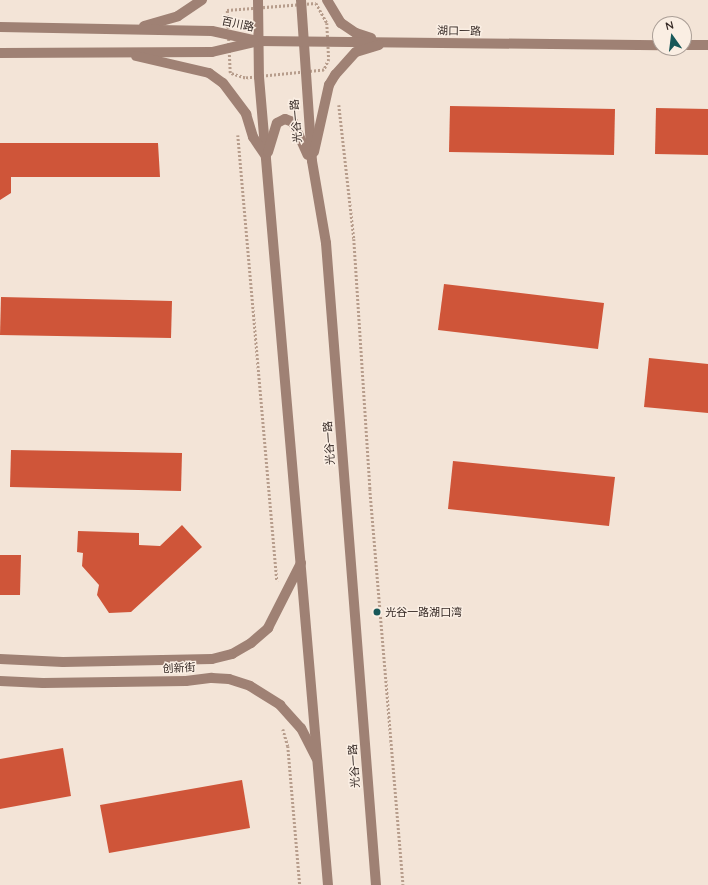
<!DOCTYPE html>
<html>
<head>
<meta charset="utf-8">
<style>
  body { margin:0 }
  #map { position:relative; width:708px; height:885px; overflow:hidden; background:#f3e4d7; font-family:Quicksand,"Noto Sans SC",sans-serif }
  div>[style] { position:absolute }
  .building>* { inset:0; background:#cf5539 }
  .path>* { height:2.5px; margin-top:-1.25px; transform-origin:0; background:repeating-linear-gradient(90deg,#b79d8c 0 2px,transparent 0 4px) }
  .secondary>* { height:10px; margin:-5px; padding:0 5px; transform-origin:5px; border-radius:5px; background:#9f8174 }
  .dots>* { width:11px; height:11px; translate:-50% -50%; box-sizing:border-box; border:2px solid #faeee3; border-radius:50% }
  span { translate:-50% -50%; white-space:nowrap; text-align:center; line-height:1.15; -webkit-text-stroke:3px #faeee3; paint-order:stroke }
  .street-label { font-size:11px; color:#352925 }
  .poi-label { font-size:11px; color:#352925 }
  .left { translate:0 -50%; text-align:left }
  .north { position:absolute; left:652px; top:16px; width:40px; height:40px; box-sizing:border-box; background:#faeee3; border:1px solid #ab9f97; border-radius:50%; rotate:346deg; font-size:11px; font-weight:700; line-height:16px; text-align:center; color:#352925 }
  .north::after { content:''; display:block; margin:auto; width:14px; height:18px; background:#185859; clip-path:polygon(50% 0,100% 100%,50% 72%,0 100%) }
</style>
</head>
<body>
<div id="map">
  <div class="building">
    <div style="clip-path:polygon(450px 106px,615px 109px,614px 155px,449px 152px)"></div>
    <div style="clip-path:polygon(656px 108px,708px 109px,708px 155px,655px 154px)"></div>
    <div style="clip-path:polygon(0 143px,158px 143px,160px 177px,11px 177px,11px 193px,0 200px)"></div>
    <div style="clip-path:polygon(444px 284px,604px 303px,598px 349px,438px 330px)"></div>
    <div style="clip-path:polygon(1px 297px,172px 301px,171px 338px,0 335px)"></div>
    <div style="clip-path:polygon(649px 358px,708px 364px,708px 413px,644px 407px)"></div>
    <div style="clip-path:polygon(11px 450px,182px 453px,181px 491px,10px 487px)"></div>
    <div style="clip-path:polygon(453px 461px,615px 477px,609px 526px,448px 509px)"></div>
    <div style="clip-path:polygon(182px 525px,202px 547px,131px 612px,109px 613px,97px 595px,99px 585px,82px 566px,83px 553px,77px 552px,78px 531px,139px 533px,139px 545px,160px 546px)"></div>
    <div style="clip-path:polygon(0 555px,21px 555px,20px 595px,0 595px)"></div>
    <div style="clip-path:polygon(63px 748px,71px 796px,0 809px,0 759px)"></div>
    <div style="clip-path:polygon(242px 780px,250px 828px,109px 853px,100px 805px)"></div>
  </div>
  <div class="path">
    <div style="left:316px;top:3px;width:23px;rotate:61deg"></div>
    <div style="left:327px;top:23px;width:36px;rotate:87deg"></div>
    <div style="left:329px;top:59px;width:12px;rotate:114deg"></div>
    <div style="left:324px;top:70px;width:79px;rotate:174.2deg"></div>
    <div style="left:245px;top:78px;width:16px;rotate:-162deg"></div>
    <div style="left:230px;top:73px;width:63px;rotate:-92.7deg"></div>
    <div style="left:227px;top:10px;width:89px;rotate:-4.5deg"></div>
    <div style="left:339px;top:105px;width:135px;rotate:83.6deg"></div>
    <div style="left:354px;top:239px;width:251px;rotate:86.3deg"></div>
    <div style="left:370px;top:489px;width:397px;rotate:85.2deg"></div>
    <div style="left:238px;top:135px;width:448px;rotate:85deg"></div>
    <div style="left:283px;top:729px;width:18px;rotate:74deg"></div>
    <div style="left:288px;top:746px;width:140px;rotate:85.1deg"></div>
  </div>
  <div class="secondary">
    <div style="left:258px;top:0;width:77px;rotate:89.3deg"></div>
    <div style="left:259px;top:77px;width:811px;rotate:85.12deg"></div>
    <div style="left:301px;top:0;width:161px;rotate:86.1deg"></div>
    <div style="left:312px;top:161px;width:83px;rotate:80.3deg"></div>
    <div style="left:326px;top:243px;width:644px;rotate:85.55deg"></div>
    <div style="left:327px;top:0;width:27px;rotate:59deg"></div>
    <div style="left:341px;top:23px;width:18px;rotate:34deg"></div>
    <div style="left:356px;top:33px;width:16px;rotate:18deg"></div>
    <div style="left:144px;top:26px;width:35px;rotate:-16deg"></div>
    <div style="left:178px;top:16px;width:29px;rotate:-34deg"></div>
    <div style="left:0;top:27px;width:212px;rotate:1.1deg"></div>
    <div style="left:212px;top:31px;width:47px;rotate:12.3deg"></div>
    <div style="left:258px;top:41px;width:402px;rotate:0.6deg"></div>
    <div style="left:684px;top:45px;width:24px"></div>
    <div style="left:0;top:53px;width:212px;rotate:-0.3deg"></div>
    <div style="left:212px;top:52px;width:43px;rotate:-13.4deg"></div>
    <div style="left:136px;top:56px;width:75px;rotate:13.1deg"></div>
    <div style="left:209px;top:73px;width:17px;rotate:36deg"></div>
    <div style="left:223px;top:83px;width:39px;rotate:53deg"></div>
    <div style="left:246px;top:114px;width:24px;rotate:73deg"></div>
    <div style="left:253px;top:137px;width:23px;rotate:56deg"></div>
    <div style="left:268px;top:152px;width:30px;rotate:-73deg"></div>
    <div style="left:277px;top:123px;width:9px;rotate:-27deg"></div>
    <div style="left:285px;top:119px;width:9px;rotate:21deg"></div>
    <div style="left:293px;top:122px;width:36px;rotate:66deg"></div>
    <div style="left:314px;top:152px;width:69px;rotate:-77.4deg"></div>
    <div style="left:329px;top:85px;width:12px;rotate:-59deg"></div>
    <div style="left:335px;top:75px;width:31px;rotate:-48deg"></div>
    <div style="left:356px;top:52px;width:24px;rotate:-17deg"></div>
    <div style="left:0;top:659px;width:63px;rotate:2.7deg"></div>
    <div style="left:63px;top:662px;width:149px;rotate:-1.2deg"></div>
    <div style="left:212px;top:659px;width:21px;rotate:-14deg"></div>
    <div style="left:232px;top:654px;width:22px;rotate:-30deg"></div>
    <div style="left:251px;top:643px;width:23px;rotate:-41deg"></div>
    <div style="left:268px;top:628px;width:73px;rotate:-63.1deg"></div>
    <div style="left:0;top:681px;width:43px;rotate:2.7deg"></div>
    <div style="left:43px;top:683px;width:143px;rotate:-0.8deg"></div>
    <div style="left:186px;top:681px;width:26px;rotate:-7deg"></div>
    <div style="left:212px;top:678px;width:17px;rotate:3deg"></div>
    <div style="left:229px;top:679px;width:22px;rotate:18deg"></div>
    <div style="left:250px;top:686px;width:36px;rotate:32deg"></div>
    <div style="left:280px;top:705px;width:31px;rotate:48deg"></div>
    <div style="left:301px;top:728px;width:34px;rotate:63deg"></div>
  </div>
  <div class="dots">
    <div style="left:377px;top:612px;background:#185859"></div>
  </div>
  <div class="street-label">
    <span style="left:238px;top:24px;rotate:12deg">百川路</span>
    <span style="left:459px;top:31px;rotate:1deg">湖口一路</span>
    <span style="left:296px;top:121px;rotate:-95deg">光谷一路</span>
    <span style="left:329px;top:443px;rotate:-94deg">光谷一路</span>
    <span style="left:179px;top:668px;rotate:-3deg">创新街</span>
    <span style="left:354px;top:766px;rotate:-94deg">光谷一路</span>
  </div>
  <div class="poi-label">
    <span class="left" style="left:385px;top:612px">光谷一路湖口湾</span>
  </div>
  <div class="north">N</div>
</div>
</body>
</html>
